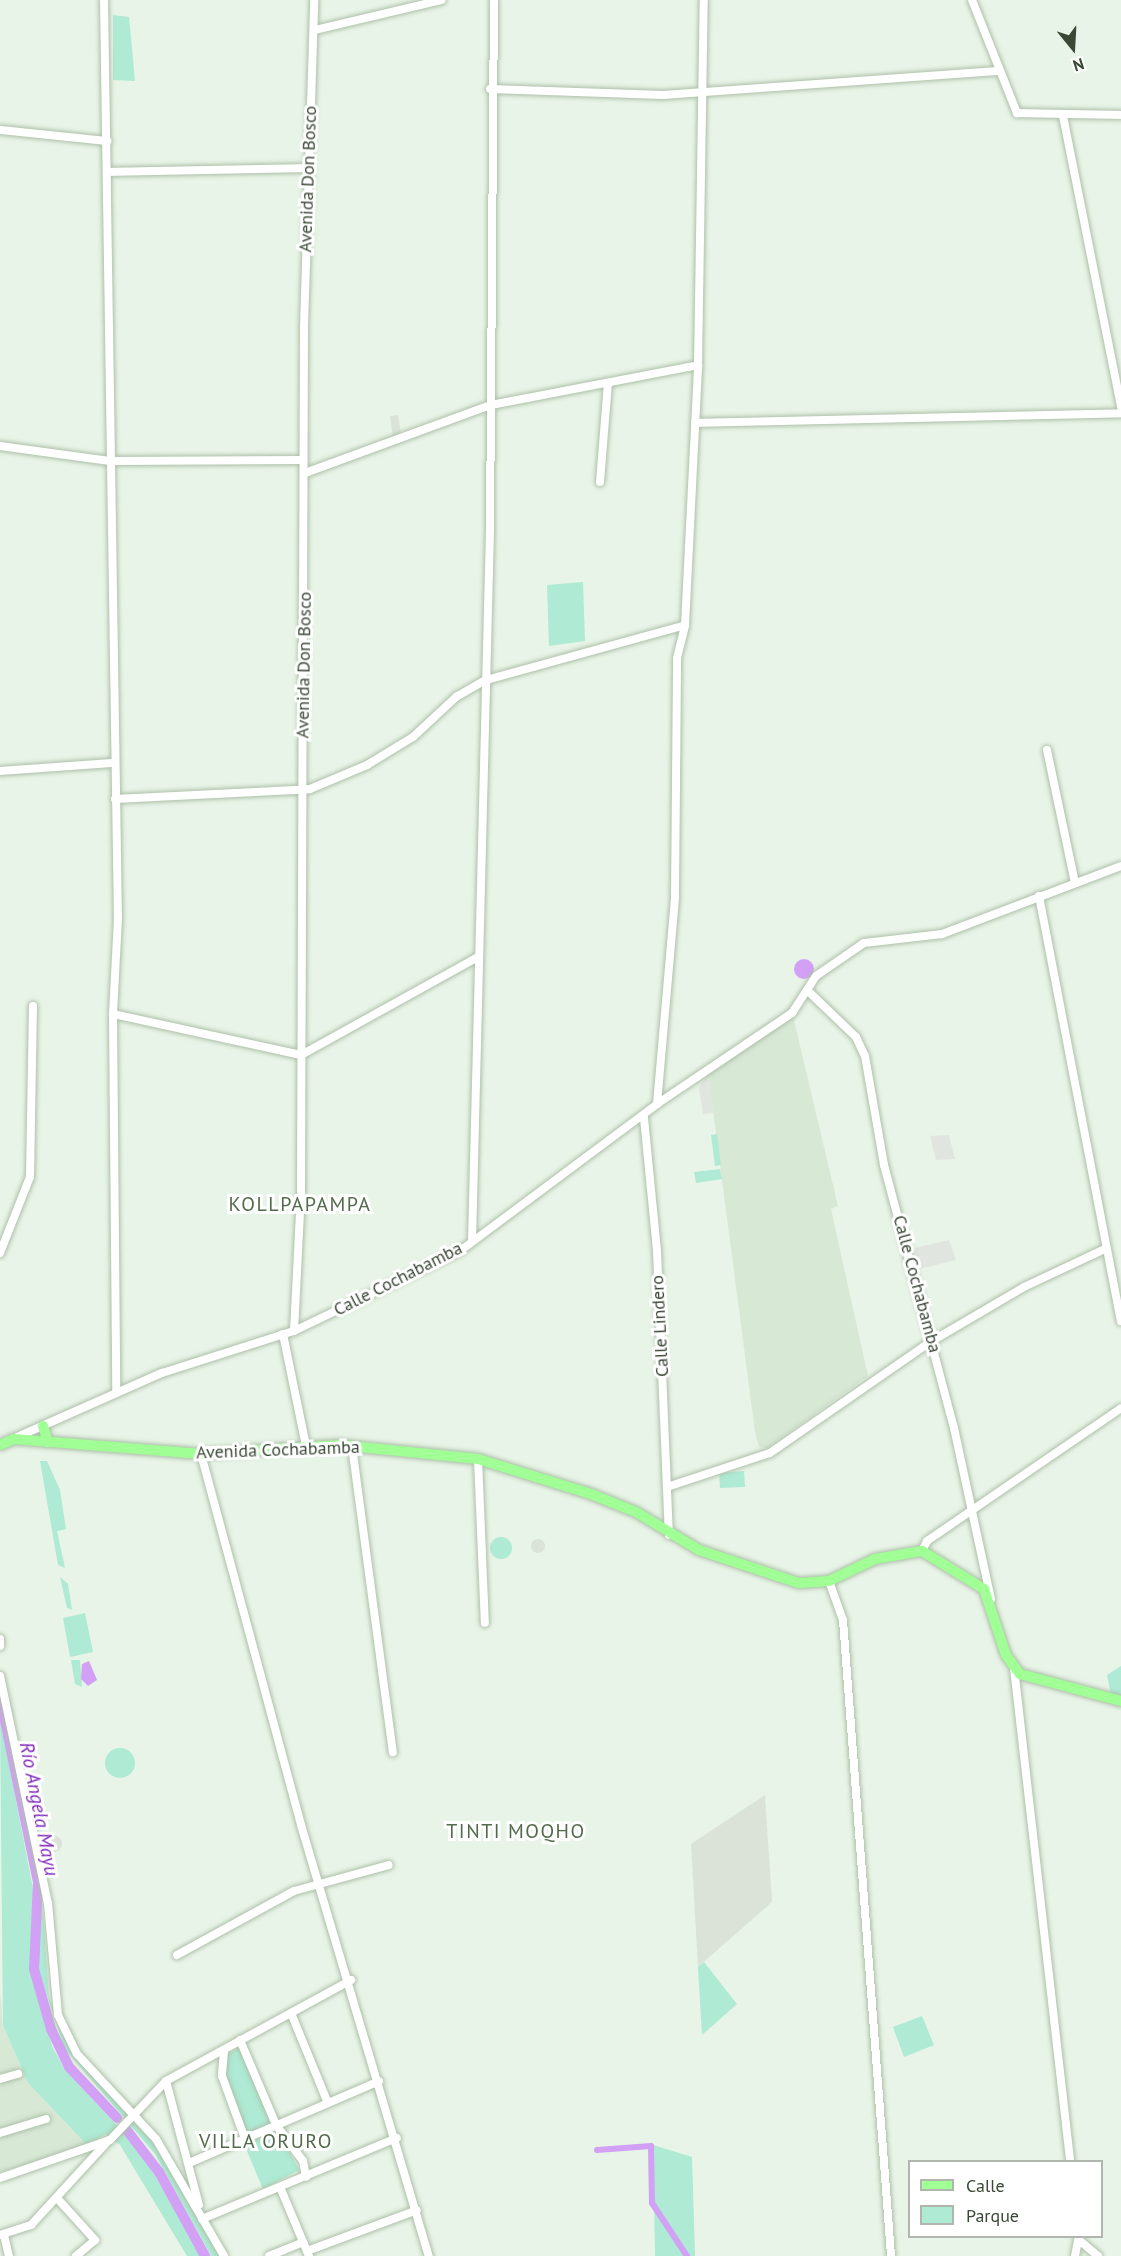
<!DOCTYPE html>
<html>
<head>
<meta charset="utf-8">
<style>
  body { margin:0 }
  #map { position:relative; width:1121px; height:2256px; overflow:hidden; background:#e8f4e7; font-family:"PT Sans",sans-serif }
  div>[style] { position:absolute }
  .residential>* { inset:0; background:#d7e8d5 }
  .industrial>* { inset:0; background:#dbe3d9 }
  .round { border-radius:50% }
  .green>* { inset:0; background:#aeead4 }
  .parking>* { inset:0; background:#e0e5df }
  .water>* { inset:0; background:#d2a0f4 }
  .canal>* { height:6px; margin:-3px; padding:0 3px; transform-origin:3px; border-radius:3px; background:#d2a0f4 }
  .river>* { height:10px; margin:-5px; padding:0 5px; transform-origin:5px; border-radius:5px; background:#d2a0f4 }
  .roads { filter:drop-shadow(0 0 2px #adc0a9) drop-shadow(0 0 2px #adc0a9) }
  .minor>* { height:8px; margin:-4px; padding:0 4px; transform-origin:4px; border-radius:4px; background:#fff }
  .major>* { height:10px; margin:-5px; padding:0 5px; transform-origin:5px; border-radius:5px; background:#a0ff95 }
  span { translate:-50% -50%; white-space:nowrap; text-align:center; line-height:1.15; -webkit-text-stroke:6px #fff; paint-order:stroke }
  .street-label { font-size:18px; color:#394835 }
  .neighbourhood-label { font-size:20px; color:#536b4c; letter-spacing:1.5px }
  .water-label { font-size:20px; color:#8029b9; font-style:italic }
  .legend { position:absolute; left:908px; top:2160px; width:195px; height:78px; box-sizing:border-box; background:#fff; border:2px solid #b0b6ae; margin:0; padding:8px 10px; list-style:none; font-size:18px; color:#394835 }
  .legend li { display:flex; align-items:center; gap:12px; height:30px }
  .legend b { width:30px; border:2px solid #b0b6ae }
  .north { position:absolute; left:1043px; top:18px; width:60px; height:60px; -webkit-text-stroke:4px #fff; paint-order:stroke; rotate:162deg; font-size:16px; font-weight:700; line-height:24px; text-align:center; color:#394835 }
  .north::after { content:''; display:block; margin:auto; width:21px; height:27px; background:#394835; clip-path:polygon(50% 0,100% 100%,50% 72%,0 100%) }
</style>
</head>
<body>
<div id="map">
  <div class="residential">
    <div style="clip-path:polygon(793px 1016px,838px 1206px,831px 1209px,868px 1376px,767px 1448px,759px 1447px,755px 1432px,708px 1073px)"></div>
    <div style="clip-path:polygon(0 1989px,3px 2025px,28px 2083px,88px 2146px,0 2172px)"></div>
  </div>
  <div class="industrial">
    <div style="clip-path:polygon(398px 415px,401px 434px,393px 437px,390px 416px)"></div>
    <div class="round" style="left:531px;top:1539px;width:14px;height:14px"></div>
    <div style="clip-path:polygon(765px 1795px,772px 1902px,698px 1967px,691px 1844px)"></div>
    <div class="round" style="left:46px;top:1836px;width:16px;height:16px"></div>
  </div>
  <div class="green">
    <div style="clip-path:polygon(113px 15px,129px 17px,135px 81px,113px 80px)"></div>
    <div style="clip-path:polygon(583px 582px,585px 641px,549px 646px,547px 585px)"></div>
    <div style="clip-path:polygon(717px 1134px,721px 1165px,715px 1166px,711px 1135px)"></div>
    <div style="clip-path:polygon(720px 1169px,722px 1179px,696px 1183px,694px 1172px)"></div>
    <div style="clip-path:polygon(40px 1461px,47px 1461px,60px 1490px,66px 1529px,57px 1531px,65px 1568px,58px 1565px)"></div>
    <div style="clip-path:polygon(744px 1471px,745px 1487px,720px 1488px,719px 1473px)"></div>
    <div class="round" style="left:490px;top:1537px;width:22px;height:22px"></div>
    <div style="clip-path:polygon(60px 1577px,68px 1584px,72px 1610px,67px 1608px)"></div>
    <div style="clip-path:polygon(85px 1613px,93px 1652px,70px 1657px,63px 1618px)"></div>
    <div style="clip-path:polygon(71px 1660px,80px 1660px,82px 1687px,75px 1684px)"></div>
    <div style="clip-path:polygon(1121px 1666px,1121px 1697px,1111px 1695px,1107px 1675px)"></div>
    <div style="clip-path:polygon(0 1718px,35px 1899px,31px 1970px,52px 2046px,65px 2070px,140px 2150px,202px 2256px,187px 2256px,120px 2145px,105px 2134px,88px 2146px,28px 2083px,3px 2025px)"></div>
    <div class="round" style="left:105px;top:1748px;width:30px;height:30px"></div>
    <div style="clip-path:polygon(42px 1900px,49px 1997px,75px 2057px,153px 2139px,220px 2256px,211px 2256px,155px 2154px,65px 2049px,38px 1969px)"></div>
    <div style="clip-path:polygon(704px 1962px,737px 2004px,702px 2035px,698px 1967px)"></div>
    <div style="clip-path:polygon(922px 2016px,934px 2045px,904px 2057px,893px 2027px)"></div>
    <div style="clip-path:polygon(239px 2048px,272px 2124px,247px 2134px,226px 2077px,226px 2055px)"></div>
    <div style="clip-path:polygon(277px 2128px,299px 2170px,263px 2189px,244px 2144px)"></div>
    <div style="clip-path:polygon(653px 2145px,692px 2157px,695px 2256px,655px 2256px)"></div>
  </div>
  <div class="parking">
    <div style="clip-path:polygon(708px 1073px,714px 1113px,703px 1114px,699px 1088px)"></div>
    <div style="clip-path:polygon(949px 1135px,955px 1159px,936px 1160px,930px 1136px)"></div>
    <div style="clip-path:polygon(949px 1240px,956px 1260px,919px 1269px,914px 1248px)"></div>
  </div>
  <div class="water">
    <div class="round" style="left:794px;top:959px;width:20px;height:20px"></div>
    <div style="clip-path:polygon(89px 1661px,97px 1680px,88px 1686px,81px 1679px,82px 1664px)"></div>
  </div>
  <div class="canal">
    <div style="left:597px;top:2150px;width:54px;rotate:-4.2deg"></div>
    <div style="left:651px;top:2146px;width:57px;rotate:89deg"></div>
    <div style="left:652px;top:2203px;width:64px;rotate:56.6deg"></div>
  </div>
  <div class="river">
    <div style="left:0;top:1697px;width:189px;rotate:78.4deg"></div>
    <div style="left:38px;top:1882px;width:87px;rotate:92.6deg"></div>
    <div style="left:34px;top:1969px;width:62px;rotate:74.2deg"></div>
    <div style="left:51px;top:2029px;width:42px;rotate:64.7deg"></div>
    <div style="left:69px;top:2067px;width:70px;rotate:46.7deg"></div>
    <div style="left:126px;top:2129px;width:54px;rotate:52.5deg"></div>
    <div style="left:159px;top:2172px;width:96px;rotate:61.3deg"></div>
  </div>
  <div class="roads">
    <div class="minor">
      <div style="left:104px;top:0;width:918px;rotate:89.13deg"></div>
      <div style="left:118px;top:918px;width:96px;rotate:93deg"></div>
      <div style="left:113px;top:1014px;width:377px;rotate:89.5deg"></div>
      <div style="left:972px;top:0;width:122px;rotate:68.3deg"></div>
      <div style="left:1017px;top:113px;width:104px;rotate:1.1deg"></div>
      <div style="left:315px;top:30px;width:130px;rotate:-13.3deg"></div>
      <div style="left:490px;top:89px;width:173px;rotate:2deg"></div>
      <div style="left:663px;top:95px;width:336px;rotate:-4.1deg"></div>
      <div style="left:1063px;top:116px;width:297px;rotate:78.7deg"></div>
      <div style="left:0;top:130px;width:108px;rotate:5.9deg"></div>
      <div style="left:107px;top:172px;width:200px;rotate:-1.1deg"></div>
      <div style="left:695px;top:423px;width:426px;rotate:-1.3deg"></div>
      <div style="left:0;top:446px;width:111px;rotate:7.8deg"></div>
      <div style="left:110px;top:461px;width:193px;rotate:-0.3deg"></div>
      <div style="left:305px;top:473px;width:198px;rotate:-20.1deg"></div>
      <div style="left:491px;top:405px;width:211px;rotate:-10.9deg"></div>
      <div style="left:600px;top:482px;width:99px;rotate:-85.4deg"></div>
      <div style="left:1047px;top:750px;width:136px;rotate:78.1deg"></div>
      <div style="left:0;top:771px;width:112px;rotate:-4.1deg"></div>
      <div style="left:115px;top:799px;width:195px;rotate:-2.9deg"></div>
      <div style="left:310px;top:789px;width:62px;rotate:-22.8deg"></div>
      <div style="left:367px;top:765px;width:54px;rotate:-31.3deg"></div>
      <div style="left:413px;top:737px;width:59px;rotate:-42.9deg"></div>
      <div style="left:456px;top:697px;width:34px;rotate:-30deg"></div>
      <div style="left:486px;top:680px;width:206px;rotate:-15.4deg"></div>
      <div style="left:1039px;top:896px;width:433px;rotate:79.1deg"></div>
      <div style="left:807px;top:990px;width:68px;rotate:43.8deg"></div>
      <div style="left:856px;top:1037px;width:21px;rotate:65deg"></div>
      <div style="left:865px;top:1056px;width:111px;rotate:80.1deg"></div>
      <div style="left:884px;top:1165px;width:272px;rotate:75.1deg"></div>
      <div style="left:954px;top:1428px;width:175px;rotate:77.8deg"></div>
      <div style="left:113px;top:1014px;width:192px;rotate:12.3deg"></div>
      <div style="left:301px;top:1055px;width:202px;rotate:-29deg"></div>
      <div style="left:657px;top:1104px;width:208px;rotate:-85deg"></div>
      <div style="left:675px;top:897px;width:239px;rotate:-89.5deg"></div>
      <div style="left:677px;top:658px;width:34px;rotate:-76deg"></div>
      <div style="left:685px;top:625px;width:260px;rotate:-87.1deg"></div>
      <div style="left:698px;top:365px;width:365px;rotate:-89.1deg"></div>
      <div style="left:644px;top:1118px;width:134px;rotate:84.4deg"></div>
      <div style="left:657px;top:1251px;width:284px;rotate:87.6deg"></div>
      <div style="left:472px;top:1241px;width:712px;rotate:-88.55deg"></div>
      <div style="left:490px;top:529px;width:529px;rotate:-89.57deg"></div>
      <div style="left:0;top:1253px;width:82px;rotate:-68.5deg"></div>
      <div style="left:30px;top:1177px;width:171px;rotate:-89deg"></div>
      <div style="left:294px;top:1331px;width:140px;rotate:-87.1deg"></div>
      <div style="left:301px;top:1191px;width:864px;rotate:-89.8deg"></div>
      <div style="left:304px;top:327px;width:327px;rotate:-88.2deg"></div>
      <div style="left:283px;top:1334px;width:114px;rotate:78.4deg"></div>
      <div style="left:15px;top:1438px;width:161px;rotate:-23.9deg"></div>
      <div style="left:162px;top:1373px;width:139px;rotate:-17.7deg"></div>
      <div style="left:294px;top:1331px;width:184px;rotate:-25.7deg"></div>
      <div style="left:460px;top:1251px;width:246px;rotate:-36.7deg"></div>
      <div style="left:657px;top:1104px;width:163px;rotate:-34deg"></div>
      <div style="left:792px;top:1013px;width:44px;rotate:-57deg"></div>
      <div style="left:816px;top:976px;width:58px;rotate:-34.5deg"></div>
      <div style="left:864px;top:943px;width:79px;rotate:-6.6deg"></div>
      <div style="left:942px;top:934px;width:191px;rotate:-20.8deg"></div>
      <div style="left:352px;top:1446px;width:309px;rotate:82.4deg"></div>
      <div style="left:201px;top:1454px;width:384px;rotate:74.9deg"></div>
      <div style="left:301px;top:1825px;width:450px;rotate:73.5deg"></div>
      <div style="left:478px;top:1459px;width:164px;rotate:87.6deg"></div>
      <div style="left:670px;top:1486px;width:105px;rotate:-18.3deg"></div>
      <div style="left:770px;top:1453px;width:197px;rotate:-34.7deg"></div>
      <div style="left:932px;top:1341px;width:107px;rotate:-30.4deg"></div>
      <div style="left:1024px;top:1287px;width:89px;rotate:-25.1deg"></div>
      <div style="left:922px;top:1551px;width:11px;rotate:-63deg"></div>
      <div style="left:927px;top:1541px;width:235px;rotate:-34.4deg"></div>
      <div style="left:829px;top:1581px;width:41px;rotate:70.3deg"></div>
      <div style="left:843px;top:1620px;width:638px;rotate:85.68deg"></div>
      <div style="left:0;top:1639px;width:7px;rotate:90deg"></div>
      <div style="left:1014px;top:1668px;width:497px;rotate:83.5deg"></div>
      <div style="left:0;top:1676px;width:232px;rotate:78.1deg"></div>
      <div style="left:48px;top:1903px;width:112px;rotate:84.9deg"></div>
      <div style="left:58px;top:2015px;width:43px;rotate:64deg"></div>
      <div style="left:77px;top:2054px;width:116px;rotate:47.1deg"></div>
      <div style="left:156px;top:2139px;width:135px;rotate:59.8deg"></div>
      <div style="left:177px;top:1955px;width:133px;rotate:-28.7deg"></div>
      <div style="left:294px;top:1891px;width:98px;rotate:-15.3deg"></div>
      <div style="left:291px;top:2013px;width:97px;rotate:67.7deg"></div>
      <div style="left:240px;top:2040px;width:92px;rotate:67deg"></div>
      <div style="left:276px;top:2125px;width:45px;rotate:53.1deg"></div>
      <div style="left:303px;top:2161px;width:16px;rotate:79deg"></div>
      <div style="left:224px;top:2051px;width:25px;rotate:95deg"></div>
      <div style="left:222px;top:2076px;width:67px;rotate:69.9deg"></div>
      <div style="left:0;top:2079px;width:19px;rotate:-16deg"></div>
      <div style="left:166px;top:2081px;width:128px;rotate:75.1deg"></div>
      <div style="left:0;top:2133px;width:48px;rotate:-16.9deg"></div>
      <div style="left:189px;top:2163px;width:207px;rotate:-23.3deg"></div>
      <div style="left:0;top:2178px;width:116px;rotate:-19.1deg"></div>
      <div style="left:110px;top:2140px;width:81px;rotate:-46.5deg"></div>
      <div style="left:166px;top:2081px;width:211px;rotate:-28.6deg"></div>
      <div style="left:280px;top:2187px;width:75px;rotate:67.2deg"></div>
      <div style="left:57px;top:2198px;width:57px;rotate:47.9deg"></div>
      <div style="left:95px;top:2240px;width:25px;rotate:140deg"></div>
      <div style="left:202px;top:2219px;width:211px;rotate:-22.6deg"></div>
      <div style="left:0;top:2235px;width:33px;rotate:-18deg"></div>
      <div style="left:31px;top:2225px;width:115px;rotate:-47.5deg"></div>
      <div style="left:4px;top:2235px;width:22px;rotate:77deg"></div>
      <div style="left:1079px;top:2240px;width:25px;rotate:40deg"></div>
      <div style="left:307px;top:2251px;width:117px;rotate:-20.4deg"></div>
      <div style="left:269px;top:2256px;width:37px;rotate:-22deg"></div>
      <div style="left:1075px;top:2256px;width:20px;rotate:-79deg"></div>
    </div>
    <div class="major">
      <div style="left:43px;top:1426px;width:17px;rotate:73deg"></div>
      <div style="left:0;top:1445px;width:15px;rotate:-23deg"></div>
      <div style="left:14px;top:1439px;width:188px;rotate:4.6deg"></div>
      <div style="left:201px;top:1454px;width:139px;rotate:-3.7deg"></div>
      <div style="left:340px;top:1445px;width:139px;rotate:5.8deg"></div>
      <div style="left:478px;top:1459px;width:118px;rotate:17.2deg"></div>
      <div style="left:591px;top:1494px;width:48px;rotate:21.8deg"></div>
      <div style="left:636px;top:1512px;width:74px;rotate:31.1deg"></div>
      <div style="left:699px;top:1550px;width:105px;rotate:18.3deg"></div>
      <div style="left:799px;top:1583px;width:30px;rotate:-4deg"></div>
      <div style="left:829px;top:1581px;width:51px;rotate:-25.6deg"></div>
      <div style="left:875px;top:1559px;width:48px;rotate:-9.7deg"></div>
      <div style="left:922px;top:1551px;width:73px;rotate:31.5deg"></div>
      <div style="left:984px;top:1589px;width:70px;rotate:71.6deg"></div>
      <div style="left:1006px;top:1655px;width:24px;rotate:54deg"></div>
      <div style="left:1020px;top:1674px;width:105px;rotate:15deg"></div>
    </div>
  </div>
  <div class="street-label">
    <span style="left:308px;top:179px;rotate:-88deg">Avenida Don Bosco</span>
    <span style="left:304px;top:665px;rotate:-89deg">Avenida Don Bosco</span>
    <span style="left:398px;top:1279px;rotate:-27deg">Calle Cochabamba</span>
    <span style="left:917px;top:1284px;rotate:75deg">Calle Cochabamba</span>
    <span style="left:660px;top:1326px;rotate:-93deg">Calle Lindero</span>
    <span style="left:278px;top:1450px;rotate:-2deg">Avenida Cochabamba</span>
  </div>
  <div class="neighbourhood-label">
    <span style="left:300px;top:1204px">KOLLPAPAMPA</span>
    <span style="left:516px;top:1831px">TINTI MOQHO</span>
    <span style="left:266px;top:2141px">VILLA ORURO</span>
  </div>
  <div class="water-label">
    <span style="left:39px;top:1809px;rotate:79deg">Río Angela Mayu</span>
  </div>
  <ul class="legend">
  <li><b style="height:8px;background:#a0ff95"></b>Calle</li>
  <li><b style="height:16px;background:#aeead4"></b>Parque</li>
  </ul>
  <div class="north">N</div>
</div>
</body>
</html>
